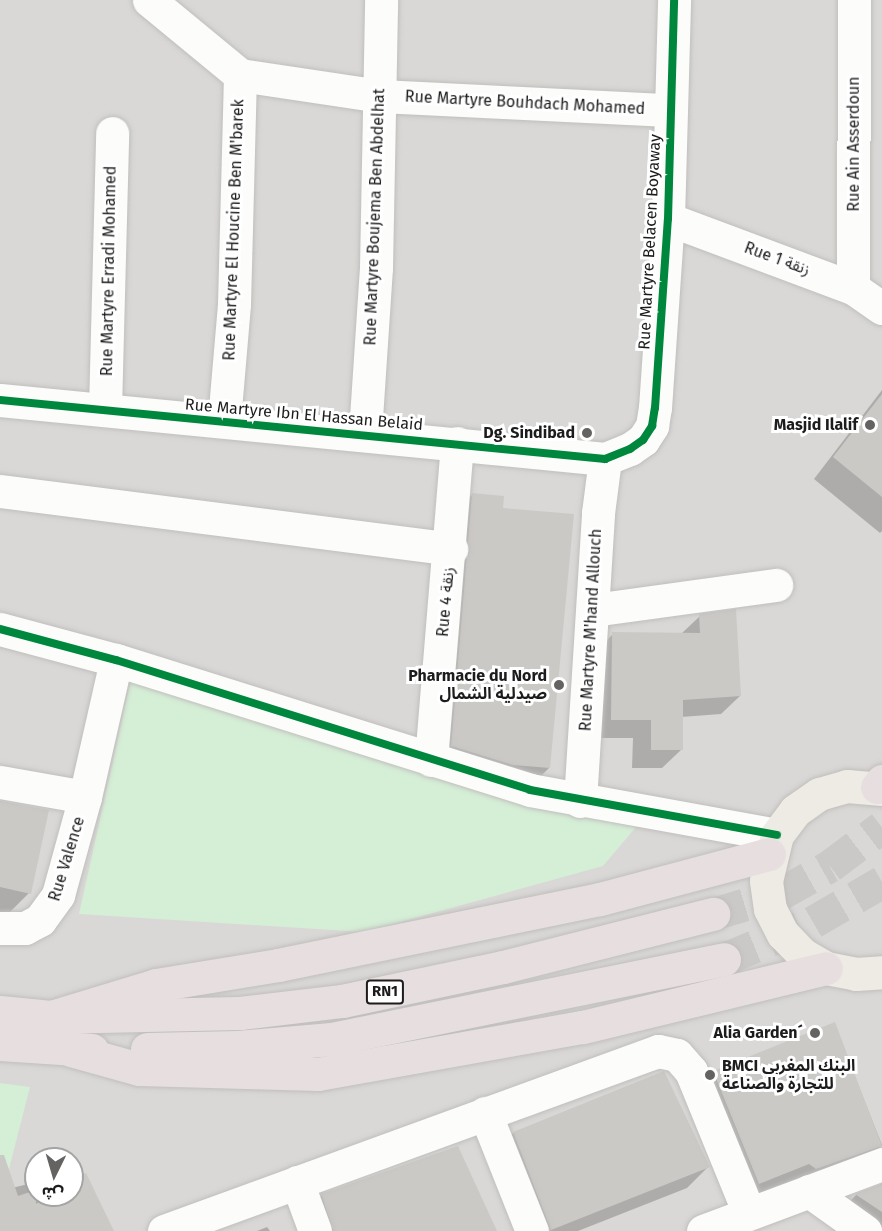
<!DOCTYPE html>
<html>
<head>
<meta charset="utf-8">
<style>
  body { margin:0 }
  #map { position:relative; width:882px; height:1231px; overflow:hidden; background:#eae8e5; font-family:"Fira Sans","Noto Sans Arabic",sans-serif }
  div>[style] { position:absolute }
  .residential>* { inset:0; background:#d9d8d6 }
  .park>* { inset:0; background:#d5eed6 }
  .shadow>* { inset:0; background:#0003 }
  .building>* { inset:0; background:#cbc9c6 }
  .highway-tunnel>* { height:33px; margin-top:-16.5px; transform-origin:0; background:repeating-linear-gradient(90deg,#cbc9c7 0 33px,transparent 0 49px) }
  .roads { filter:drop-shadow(0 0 2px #c0bfbd) drop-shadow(0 0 2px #c0bfbd) }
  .minor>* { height:33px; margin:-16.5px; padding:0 16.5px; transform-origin:16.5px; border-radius:16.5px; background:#fcfcfb }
  .major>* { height:33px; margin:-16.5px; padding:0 16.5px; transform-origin:16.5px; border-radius:16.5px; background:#eeebe5 }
  .highway>* { height:33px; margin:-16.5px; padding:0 16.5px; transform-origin:16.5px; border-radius:16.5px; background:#e7dfdf }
  .cycleway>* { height:8px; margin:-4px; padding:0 4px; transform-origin:4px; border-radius:4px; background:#00873e }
  .dots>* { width:16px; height:16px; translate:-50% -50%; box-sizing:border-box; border:3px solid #fff; border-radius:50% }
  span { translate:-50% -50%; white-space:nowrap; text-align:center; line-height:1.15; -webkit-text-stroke:6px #fff; paint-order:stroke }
  .shield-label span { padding:2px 4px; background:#fff; border:2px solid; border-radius:4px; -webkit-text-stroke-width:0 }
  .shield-label { font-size:15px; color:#1c1c1c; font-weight:700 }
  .street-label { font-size:16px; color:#1c1c1c }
  .poi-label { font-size:16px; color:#1c1c1c; font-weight:700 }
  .right { translate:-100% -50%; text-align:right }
  .left { translate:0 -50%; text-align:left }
  .north { position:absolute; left:24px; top:1147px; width:60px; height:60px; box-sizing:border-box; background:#fff; border:2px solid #a4a4a4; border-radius:50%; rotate:185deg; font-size:16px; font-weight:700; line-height:24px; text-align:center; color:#1c1c1c }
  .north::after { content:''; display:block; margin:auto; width:21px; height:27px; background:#646362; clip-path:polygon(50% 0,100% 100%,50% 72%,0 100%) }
</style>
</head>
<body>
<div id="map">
  <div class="residential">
    <div style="clip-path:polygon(evenodd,0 0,882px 0,882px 1231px,0 1231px,0 0,36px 1159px,72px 1159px,72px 1195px,36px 1195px,36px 1159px)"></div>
  </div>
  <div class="park">
    <div style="clip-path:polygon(133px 671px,642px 820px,603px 866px,364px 932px,79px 914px)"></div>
    <div style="clip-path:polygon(0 1083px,30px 1087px,0 1204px)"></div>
  </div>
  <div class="shadow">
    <div style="clip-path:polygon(882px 390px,882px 531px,880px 533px,814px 479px)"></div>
    <div style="clip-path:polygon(472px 495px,501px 509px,549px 768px,522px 795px,425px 772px,445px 522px)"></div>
    <div style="clip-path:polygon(700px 616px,740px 696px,721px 714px,681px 717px,681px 750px,662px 768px,632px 768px,633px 738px,593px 738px,594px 653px,613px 634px,681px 634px)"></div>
    <div style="clip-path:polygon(0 801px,47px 811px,29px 893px,8px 914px,0 912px)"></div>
    <div style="clip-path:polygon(834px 1024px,882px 1145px,855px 1172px,732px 1210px,687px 1099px,714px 1072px)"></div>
    <div style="clip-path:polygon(513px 1133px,708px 1167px,687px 1188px,578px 1231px,522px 1231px,492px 1154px)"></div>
    <div style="clip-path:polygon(36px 1182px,36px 1195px,72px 1195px,72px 1183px,103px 1231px,0 1231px,0 1191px)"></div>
    <div style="clip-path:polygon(882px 1184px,882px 1231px,858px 1231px,835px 1216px,856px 1195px)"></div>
    <div style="clip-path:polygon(322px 1195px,495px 1231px,299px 1231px,295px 1222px)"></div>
    <div style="clip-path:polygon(267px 1227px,270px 1231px,257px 1231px)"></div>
  </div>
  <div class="building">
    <div style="clip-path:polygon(882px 394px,882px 497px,833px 457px)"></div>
    <div style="clip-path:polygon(472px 493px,504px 496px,503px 508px,574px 514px,550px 768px,513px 765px,451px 746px)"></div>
    <div style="clip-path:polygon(736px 609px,741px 696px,683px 700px,683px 750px,651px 750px,651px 720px,611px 720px,612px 632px,700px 633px,699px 614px)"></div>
    <div style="clip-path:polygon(0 801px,49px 810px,31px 894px,0 887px)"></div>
    <div style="clip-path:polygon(835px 1022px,882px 1146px,816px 1169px,809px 1164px,759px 1184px,713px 1071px)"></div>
    <div style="clip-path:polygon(664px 1071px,710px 1167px,551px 1230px,513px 1132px)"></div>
    <div style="clip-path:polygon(458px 1146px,497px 1231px,333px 1231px,321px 1194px)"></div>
    <div style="clip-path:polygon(0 1155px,4px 1155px,18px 1196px,36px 1190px,36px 1204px,51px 1195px,72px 1195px,72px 1181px,86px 1173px,114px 1231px,0 1231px)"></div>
    <div style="clip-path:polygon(882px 1184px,882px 1212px,855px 1194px)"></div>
  </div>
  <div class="highway-tunnel">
    <div style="left:713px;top:914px;width:70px;rotate:-16.6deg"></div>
    <div style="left:780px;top:894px;width:57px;rotate:-29.2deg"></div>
    <div style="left:830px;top:866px;width:65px;rotate:-36.9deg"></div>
    <div style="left:724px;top:959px;width:96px;rotate:-22.6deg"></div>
    <div style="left:813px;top:922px;width:80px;rotate:-30.1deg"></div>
  </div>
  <div class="roads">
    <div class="minor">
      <div style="left:149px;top:0;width:118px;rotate:39.5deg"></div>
      <div style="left:240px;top:75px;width:142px;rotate:8.5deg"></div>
      <div style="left:380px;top:96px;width:289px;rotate:2.8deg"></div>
      <div style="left:668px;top:219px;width:197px;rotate:20.5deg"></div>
      <div style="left:853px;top:288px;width:35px;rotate:35deg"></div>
      <div style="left:853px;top:288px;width:288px;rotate:-89.8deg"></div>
      <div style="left:0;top:400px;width:608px;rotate:5.57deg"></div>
      <div style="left:605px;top:459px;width:27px;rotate:-22deg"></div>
      <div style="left:630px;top:449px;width:16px;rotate:-35deg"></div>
      <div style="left:643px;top:440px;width:17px;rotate:-57deg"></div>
      <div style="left:652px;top:426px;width:18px;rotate:-81deg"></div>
      <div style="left:655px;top:408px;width:189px;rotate:-86.1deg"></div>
      <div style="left:668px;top:219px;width:219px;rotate:-88.4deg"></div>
      <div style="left:105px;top:409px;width:276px;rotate:-88.5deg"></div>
      <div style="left:224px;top:421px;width:117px;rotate:-85.1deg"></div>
      <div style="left:234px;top:304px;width:229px;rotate:-88.5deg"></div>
      <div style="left:365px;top:433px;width:165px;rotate:-86.2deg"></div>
      <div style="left:376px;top:268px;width:268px;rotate:-88.9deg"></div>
      <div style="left:0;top:491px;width:455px;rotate:7.3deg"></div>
      <div style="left:593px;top:610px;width:185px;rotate:-7.8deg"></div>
      <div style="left:0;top:629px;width:120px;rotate:15deg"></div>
      <div style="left:116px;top:660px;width:434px;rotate:17.4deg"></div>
      <div style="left:530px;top:790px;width:251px;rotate:10.3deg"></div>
      <div style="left:431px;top:760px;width:318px;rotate:-85.3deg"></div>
      <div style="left:0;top:782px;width:86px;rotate:10deg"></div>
      <div style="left:580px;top:801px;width:289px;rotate:-86.4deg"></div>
      <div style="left:598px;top:513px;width:54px;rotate:-82.6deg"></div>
      <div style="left:0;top:928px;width:25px"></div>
      <div style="left:25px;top:928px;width:17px;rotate:-28deg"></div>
      <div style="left:40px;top:920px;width:31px;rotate:-54deg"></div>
      <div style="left:58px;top:895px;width:102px;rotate:-74.6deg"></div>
      <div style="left:85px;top:797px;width:140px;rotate:-77.2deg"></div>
      <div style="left:485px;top:1113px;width:127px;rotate:68.3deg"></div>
      <div style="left:297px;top:1182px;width:52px;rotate:69.8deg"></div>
      <div style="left:809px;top:1191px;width:69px;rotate:35.5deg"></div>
      <div style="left:164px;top:1231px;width:526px;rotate:-20.02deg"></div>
      <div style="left:658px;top:1051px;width:19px;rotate:12deg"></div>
      <div style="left:677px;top:1055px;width:21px;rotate:49deg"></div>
      <div style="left:691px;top:1071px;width:153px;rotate:67.8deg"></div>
      <div style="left:703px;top:1231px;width:191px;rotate:-20.5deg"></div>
    </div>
    <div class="major">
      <div style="left:882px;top:789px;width:35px;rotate:-175deg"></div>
      <div style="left:847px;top:786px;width:29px;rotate:164deg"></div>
      <div style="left:819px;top:794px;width:29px;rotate:145deg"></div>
      <div style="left:795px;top:811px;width:30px;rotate:127deg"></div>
      <div style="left:777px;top:835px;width:47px;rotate:103.4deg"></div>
      <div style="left:766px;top:881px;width:28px;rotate:82deg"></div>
      <div style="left:770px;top:909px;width:28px;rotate:63deg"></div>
      <div style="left:783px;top:934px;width:28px;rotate:46deg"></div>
      <div style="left:802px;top:954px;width:28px;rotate:30deg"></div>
      <div style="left:826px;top:968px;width:31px;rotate:11deg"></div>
      <div style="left:856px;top:974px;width:26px;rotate:-4deg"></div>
    </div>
    <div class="highway">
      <div style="left:877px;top:787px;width:8px;rotate:-50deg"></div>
      <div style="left:0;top:1012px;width:51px;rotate:5.6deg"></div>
      <div style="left:51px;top:1017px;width:189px;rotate:-1.2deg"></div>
      <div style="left:240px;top:1013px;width:103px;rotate:-6.7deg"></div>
      <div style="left:342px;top:1001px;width:165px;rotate:-11.9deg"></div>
      <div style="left:503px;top:967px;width:217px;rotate:-14.2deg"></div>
      <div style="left:51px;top:1017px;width:110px;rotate:-16.9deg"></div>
      <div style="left:156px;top:985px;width:124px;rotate:-9.3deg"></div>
      <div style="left:278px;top:965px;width:329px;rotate:-11.6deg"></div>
      <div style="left:600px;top:899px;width:175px;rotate:-14.9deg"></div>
      <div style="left:0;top:1044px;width:92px;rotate:3.7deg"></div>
      <div style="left:147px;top:1049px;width:91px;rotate:-1.3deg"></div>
      <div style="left:238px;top:1047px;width:94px;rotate:-4.9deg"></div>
      <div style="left:332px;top:1039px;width:400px;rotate:-11.5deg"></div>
      <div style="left:71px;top:1050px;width:71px;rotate:15.6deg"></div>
      <div style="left:139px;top:1069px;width:179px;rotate:1.6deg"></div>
      <div style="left:318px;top:1074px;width:269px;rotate:-10.1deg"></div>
      <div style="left:583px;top:1027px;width:250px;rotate:-13.6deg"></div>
    </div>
  </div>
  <div class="cycleway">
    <div style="left:0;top:400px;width:608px;rotate:5.57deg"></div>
    <div style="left:605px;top:459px;width:27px;rotate:-22deg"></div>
    <div style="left:630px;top:449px;width:16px;rotate:-35deg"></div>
    <div style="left:643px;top:440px;width:17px;rotate:-57deg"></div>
    <div style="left:652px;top:426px;width:18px;rotate:-81deg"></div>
    <div style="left:655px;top:408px;width:189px;rotate:-86.1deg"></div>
    <div style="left:668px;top:219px;width:219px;rotate:-88.4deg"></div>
    <div style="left:0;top:629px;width:120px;rotate:15deg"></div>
    <div style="left:116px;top:660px;width:434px;rotate:17.4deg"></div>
    <div style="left:530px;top:790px;width:251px;rotate:10.3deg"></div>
  </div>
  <div class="dots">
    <div style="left:870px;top:425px;background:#646362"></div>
    <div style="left:587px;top:433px;background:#646362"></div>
    <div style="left:559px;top:685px;background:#646362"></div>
    <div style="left:815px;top:1033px;background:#646362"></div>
    <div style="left:710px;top:1075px;background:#646362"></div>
  </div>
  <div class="shield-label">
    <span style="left:385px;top:992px">RN1</span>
  </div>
  <div class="street-label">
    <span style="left:525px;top:103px;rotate:3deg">Rue Martyre Bouhdach Mohamed</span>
    <span style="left:854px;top:144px;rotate:-90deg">Rue Ain Asserdoun</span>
    <span style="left:375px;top:217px;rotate:-88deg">Rue Martyre Boujema Ben Abdelhat</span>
    <span style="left:234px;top:230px;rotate:-88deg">Rue Martyre El Houcine Ben M'barek</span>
    <span style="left:650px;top:242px;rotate:-87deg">Rue Martyre Belacen Boyaway</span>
    <span style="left:777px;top:259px;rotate:20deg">Rue 1 زنقة</span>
    <span style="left:109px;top:271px;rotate:-89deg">Rue Martyre Erradi Mohamed</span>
    <span style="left:304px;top:415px;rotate:5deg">Rue Martyre Ibn El Hassan Belaid</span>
    <span style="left:446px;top:602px;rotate:-85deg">Rue 4 زنقة</span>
    <span style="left:591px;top:630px;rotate:-87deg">Rue Martyre M'hand Allouch</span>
    <span style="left:67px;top:859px;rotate:-73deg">Rue Valence</span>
  </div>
  <div class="poi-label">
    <span class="right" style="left:858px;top:425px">Masjid Ilalif</span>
    <span class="right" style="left:575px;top:433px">Dg. Sindibad</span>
    <span class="right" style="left:547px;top:685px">Pharmacie du Nord<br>صيدلية الشمال</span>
    <span class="right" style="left:803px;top:1033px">Alia Garden´</span>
    <span class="left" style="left:722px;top:1075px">BMCI البنك المغربي<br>للتجارة والصناعة</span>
  </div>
  <div class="north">ش</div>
</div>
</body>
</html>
